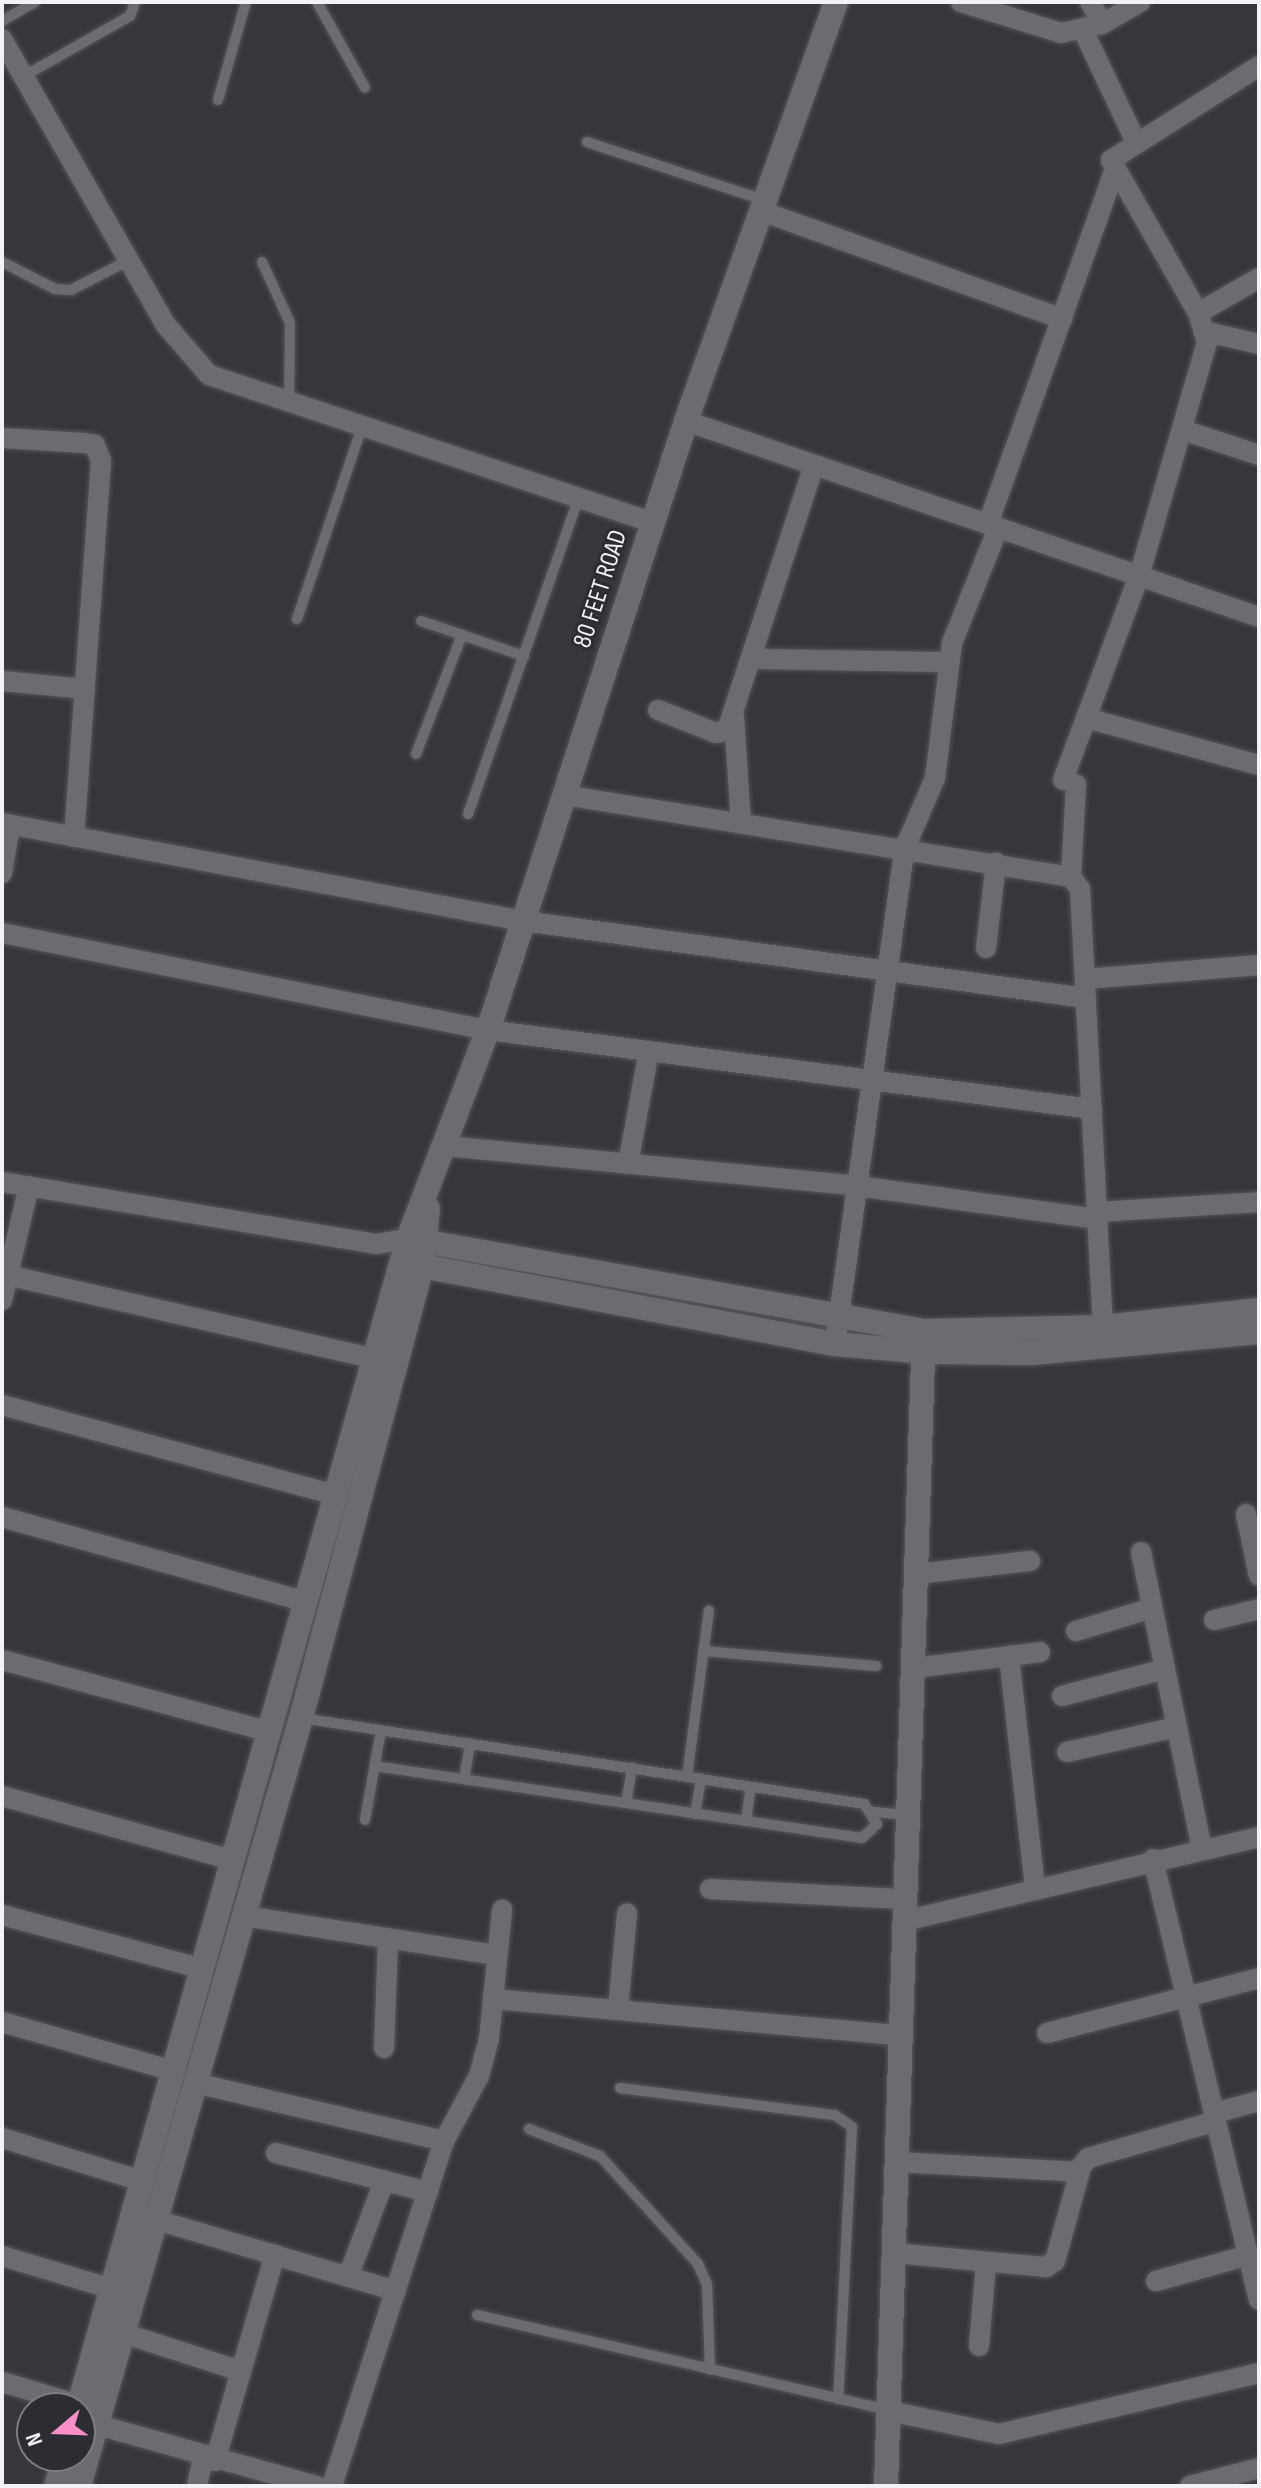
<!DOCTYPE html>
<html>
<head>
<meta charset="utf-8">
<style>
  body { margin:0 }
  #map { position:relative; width:1261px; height:2488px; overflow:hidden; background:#36373c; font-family:"Sofia Sans Condensed",sans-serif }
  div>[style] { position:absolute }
  .roads { filter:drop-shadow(0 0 2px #55555a) drop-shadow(0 0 2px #55555a) }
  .lane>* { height:10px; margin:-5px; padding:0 5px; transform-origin:5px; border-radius:5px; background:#6b6c72 }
  .street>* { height:20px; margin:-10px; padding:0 10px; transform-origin:10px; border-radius:10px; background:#6b6c72 }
  .secondary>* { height:24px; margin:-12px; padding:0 12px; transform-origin:12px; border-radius:12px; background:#6b6c72 }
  span { translate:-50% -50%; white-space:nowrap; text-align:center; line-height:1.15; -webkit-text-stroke:6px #2c2d32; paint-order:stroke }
  .street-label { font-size:26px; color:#f3f3f7 }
  .frame { position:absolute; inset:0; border:4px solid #f3f3f7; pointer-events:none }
  .north { position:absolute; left:16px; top:2392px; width:80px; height:80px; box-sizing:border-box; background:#2c2d32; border:2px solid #7c7c81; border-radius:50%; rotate:251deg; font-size:22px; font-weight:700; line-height:32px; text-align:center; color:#f3f3f7 }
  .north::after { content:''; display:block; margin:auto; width:28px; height:36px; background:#f98fc9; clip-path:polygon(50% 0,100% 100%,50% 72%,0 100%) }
</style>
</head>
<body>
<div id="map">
  <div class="roads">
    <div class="lane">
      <div style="left:317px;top:2px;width:98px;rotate:60.8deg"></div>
      <div style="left:2px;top:21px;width:38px;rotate:-30deg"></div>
      <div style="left:24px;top:76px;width:122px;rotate:-29.5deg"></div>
      <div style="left:130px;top:16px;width:15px;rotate:-70deg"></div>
      <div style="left:218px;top:100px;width:102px;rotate:-74.1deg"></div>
      <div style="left:587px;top:142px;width:185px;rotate:18.2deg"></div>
      <div style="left:2px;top:262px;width:59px;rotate:27deg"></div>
      <div style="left:55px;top:289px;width:16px;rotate:4deg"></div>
      <div style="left:71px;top:290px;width:65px;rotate:-27.3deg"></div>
      <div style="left:262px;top:262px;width:67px;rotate:65.3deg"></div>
      <div style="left:290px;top:323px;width:80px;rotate:90.7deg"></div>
      <div style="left:297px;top:619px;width:203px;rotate:-71.3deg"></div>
      <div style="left:421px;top:621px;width:109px;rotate:18.8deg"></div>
      <div style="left:416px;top:754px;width:128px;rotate:-68.9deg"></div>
      <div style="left:468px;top:814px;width:336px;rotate:-70.7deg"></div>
      <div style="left:703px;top:1651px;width:174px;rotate:5deg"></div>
      <div style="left:301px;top:1718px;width:570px;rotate:8.68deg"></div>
      <div style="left:864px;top:1804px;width:24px;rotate:57deg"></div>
      <div style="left:877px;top:1824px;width:21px;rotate:137deg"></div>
      <div style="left:862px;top:1838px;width:492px;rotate:-171.6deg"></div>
      <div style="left:687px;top:1777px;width:168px;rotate:-82.5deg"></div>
      <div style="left:464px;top:1779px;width:36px;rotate:-80deg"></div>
      <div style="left:626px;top:1803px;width:36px;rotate:-80deg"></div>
      <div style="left:874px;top:1812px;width:33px;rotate:5deg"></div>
      <div style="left:695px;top:1814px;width:36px;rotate:-80deg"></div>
      <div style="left:365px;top:1820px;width:91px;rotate:-79.9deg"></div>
      <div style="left:746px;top:1821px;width:34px;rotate:-82deg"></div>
      <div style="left:620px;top:2088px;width:217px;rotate:7.2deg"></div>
      <div style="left:835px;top:2115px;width:21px;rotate:35deg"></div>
      <div style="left:852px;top:2127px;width:272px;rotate:92.9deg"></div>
      <div style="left:529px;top:2129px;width:76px;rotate:20.8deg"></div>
      <div style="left:600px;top:2156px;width:146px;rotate:47.8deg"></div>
      <div style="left:698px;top:2264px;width:22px;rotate:66deg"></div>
      <div style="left:707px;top:2284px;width:86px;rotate:88deg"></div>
      <div style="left:477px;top:2315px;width:421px;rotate:13deg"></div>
    </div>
    <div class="street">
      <div style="left:961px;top:2px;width:105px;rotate:17.2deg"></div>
      <div style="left:1061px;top:33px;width:42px;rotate:-12.4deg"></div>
      <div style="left:1102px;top:24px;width:44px;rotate:-30.1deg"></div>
      <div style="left:1090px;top:2px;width:25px;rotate:61deg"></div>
      <div style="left:1083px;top:30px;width:122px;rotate:64.7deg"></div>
      <div style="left:2px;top:39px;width:328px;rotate:60.2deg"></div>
      <div style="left:165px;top:324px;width:67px;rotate:49.2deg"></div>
      <div style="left:209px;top:375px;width:467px;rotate:18.4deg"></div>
      <div style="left:761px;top:211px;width:320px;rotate:19.7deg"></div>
      <div style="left:1198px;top:313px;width:70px;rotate:-29.8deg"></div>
      <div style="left:1203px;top:331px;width:57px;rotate:13.1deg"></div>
      <div style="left:686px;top:421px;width:606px;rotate:18.88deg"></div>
      <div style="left:1183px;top:430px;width:80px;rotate:18.2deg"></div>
      <div style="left:2px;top:438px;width:83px;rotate:3.4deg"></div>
      <div style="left:85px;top:443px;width:10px;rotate:11deg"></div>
      <div style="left:95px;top:445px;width:17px;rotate:69deg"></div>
      <div style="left:101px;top:461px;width:377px;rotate:94.1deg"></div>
      <div style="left:988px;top:524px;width:373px;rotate:-70.3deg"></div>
      <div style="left:751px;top:659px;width:196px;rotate:0.9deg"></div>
      <div style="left:2px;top:681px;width:83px;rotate:5.5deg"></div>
      <div style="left:658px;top:710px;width:62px;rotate:21.6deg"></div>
      <div style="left:716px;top:733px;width:11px;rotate:-15deg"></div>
      <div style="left:727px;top:730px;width:279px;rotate:-71.8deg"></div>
      <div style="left:734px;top:716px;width:108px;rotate:86.3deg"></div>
      <div style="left:1086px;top:718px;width:179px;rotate:15.2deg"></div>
      <div style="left:1063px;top:780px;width:218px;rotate:-69.6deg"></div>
      <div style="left:1139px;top:576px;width:244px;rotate:-73.8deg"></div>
      <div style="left:1207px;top:342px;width:30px;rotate:-107deg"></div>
      <div style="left:1198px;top:313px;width:176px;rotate:-119.6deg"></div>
      <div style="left:1111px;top:160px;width:175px;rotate:-32.4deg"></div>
      <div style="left:564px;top:795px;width:514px;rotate:9.19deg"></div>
      <div style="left:1071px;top:877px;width:15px;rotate:53deg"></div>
      <div style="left:1080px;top:889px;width:452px;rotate:87deg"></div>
      <div style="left:2px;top:823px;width:530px;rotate:10.65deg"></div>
      <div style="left:523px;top:921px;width:568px;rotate:7.79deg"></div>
      <div style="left:2px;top:873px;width:49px;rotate:-80.5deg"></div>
      <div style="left:1071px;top:877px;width:93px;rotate:-86.9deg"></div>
      <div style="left:2px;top:933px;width:496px;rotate:11.3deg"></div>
      <div style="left:488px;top:1030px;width:609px;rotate:7.45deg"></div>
      <div style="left:986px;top:948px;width:86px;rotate:-83.3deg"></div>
      <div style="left:1085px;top:979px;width:175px;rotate:-4.6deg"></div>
      <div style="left:445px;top:1146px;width:414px;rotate:5.5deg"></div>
      <div style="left:857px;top:1186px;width:243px;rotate:7.8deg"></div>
      <div style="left:628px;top:1164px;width:115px;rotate:-79.5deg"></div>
      <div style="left:2px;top:1182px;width:379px;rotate:9.4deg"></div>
      <div style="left:376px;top:1244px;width:32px;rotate:-9deg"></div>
      <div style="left:1097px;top:1212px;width:162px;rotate:-3.5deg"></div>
      <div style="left:2px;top:1274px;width:380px;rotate:12.8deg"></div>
      <div style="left:2px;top:1300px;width:117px;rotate:-76.7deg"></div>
      <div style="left:835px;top:1344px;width:499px;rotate:-82deg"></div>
      <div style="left:904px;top:850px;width:78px;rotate:-66.7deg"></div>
      <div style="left:935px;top:778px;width:136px;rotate:-82.8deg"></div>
      <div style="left:952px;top:643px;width:124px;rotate:-68.2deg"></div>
      <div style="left:2px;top:1405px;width:346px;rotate:15.1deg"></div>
      <div style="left:1246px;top:1514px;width:63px;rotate:78.2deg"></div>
      <div style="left:2px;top:1517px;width:316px;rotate:15.6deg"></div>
      <div style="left:1141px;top:1552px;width:303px;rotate:78.4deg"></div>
      <div style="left:917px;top:1574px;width:114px;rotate:-6.6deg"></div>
      <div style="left:1214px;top:1620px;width:46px;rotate:-13.7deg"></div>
      <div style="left:1076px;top:1631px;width:79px;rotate:-16.8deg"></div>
      <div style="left:1009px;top:1656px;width:234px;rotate:83.6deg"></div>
      <div style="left:2px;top:1660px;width:278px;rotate:15deg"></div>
      <div style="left:914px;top:1668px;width:127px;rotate:-7.2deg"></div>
      <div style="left:1062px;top:1696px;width:106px;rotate:-14.7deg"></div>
      <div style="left:1067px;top:1752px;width:112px;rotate:-12.9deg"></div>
      <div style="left:2px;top:1796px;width:240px;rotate:15.5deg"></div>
      <div style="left:1153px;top:1859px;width:453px;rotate:76.5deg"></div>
      <div style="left:710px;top:1889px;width:193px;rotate:3deg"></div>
      <div style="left:2px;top:1915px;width:208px;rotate:15deg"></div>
      <div style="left:244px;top:1916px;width:256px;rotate:8.8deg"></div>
      <div style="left:904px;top:1921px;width:365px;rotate:-13.3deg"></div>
      <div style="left:493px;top:1999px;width:409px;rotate:5.1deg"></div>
      <div style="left:618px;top:2009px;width:96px;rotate:-84.6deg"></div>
      <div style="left:2px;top:2022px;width:179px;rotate:15.9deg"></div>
      <div style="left:1047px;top:2033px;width:219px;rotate:-14.5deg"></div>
      <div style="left:384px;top:2048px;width:109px;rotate:-87.9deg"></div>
      <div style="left:195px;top:2083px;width:256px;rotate:13.1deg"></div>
      <div style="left:444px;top:2141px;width:363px;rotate:108deg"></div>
      <div style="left:1214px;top:2113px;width:47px;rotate:-14.9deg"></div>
      <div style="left:2px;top:2138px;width:146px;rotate:17.1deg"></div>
      <div style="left:444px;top:2141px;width:74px;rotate:-61.7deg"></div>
      <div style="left:479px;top:2076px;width:38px;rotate:-75deg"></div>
      <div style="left:489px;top:2039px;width:130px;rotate:-84.2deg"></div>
      <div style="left:276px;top:2153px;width:157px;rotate:14.4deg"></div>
      <div style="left:897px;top:2162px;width:182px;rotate:3.1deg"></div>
      <div style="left:143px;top:2216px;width:264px;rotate:16.5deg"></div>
      <div style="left:894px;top:2253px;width:153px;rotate:5.3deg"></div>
      <div style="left:1046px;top:2267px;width:11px;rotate:-34deg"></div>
      <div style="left:1055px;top:2261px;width:98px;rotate:-74.5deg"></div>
      <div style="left:1081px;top:2167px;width:11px;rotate:-52deg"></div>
      <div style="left:1088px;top:2158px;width:133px;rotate:-16.1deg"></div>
      <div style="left:2px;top:2256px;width:115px;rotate:16.7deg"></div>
      <div style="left:348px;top:2277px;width:103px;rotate:-69.4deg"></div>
      <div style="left:1156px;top:2281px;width:97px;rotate:-15.6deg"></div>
      <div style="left:123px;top:2333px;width:124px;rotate:17.9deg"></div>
      <div style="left:979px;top:2346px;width:84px;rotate:-85.2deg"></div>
      <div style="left:2px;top:2382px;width:80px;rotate:16.6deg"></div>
      <div style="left:889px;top:2411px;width:112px;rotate:11.8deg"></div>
      <div style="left:999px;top:2434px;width:267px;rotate:-13.2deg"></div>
      <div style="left:80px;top:2420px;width:246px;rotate:15.6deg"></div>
      <div style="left:215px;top:2461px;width:215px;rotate:-73.8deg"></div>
      <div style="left:197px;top:2486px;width:29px;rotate:-78deg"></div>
      <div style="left:1190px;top:2486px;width:71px;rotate:-14.6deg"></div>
    </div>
    <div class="secondary">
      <div style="left:411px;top:1239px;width:521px;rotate:10.17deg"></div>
      <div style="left:924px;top:1331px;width:179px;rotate:-1.3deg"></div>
      <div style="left:1103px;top:1327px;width:157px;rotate:-6.2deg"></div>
      <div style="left:406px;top:1263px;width:437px;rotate:10.7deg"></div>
      <div style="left:835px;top:1344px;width:89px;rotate:5.1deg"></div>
      <div style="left:924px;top:1352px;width:108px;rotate:0.5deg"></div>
      <div style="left:1032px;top:1353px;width:228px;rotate:-5.3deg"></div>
      <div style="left:78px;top:2408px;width:1215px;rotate:-74.24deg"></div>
      <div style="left:408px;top:1239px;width:224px;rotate:-69.1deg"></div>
      <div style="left:488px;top:1030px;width:640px;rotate:-71.99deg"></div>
      <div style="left:686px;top:421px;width:445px;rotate:-70.3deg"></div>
      <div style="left:56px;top:2486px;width:31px;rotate:-73deg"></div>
      <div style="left:79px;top:2486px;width:799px;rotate:-73.88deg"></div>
      <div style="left:301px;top:1718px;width:469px;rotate:-75deg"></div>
      <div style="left:422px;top:1265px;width:57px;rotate:-84deg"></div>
      <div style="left:886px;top:2486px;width:1156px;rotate:-88.12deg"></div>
    </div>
  </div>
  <div class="street-label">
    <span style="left:601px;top:589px;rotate:-72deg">80 FEET ROAD</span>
  </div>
  <div class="frame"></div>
  <div class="north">N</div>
</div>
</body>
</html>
